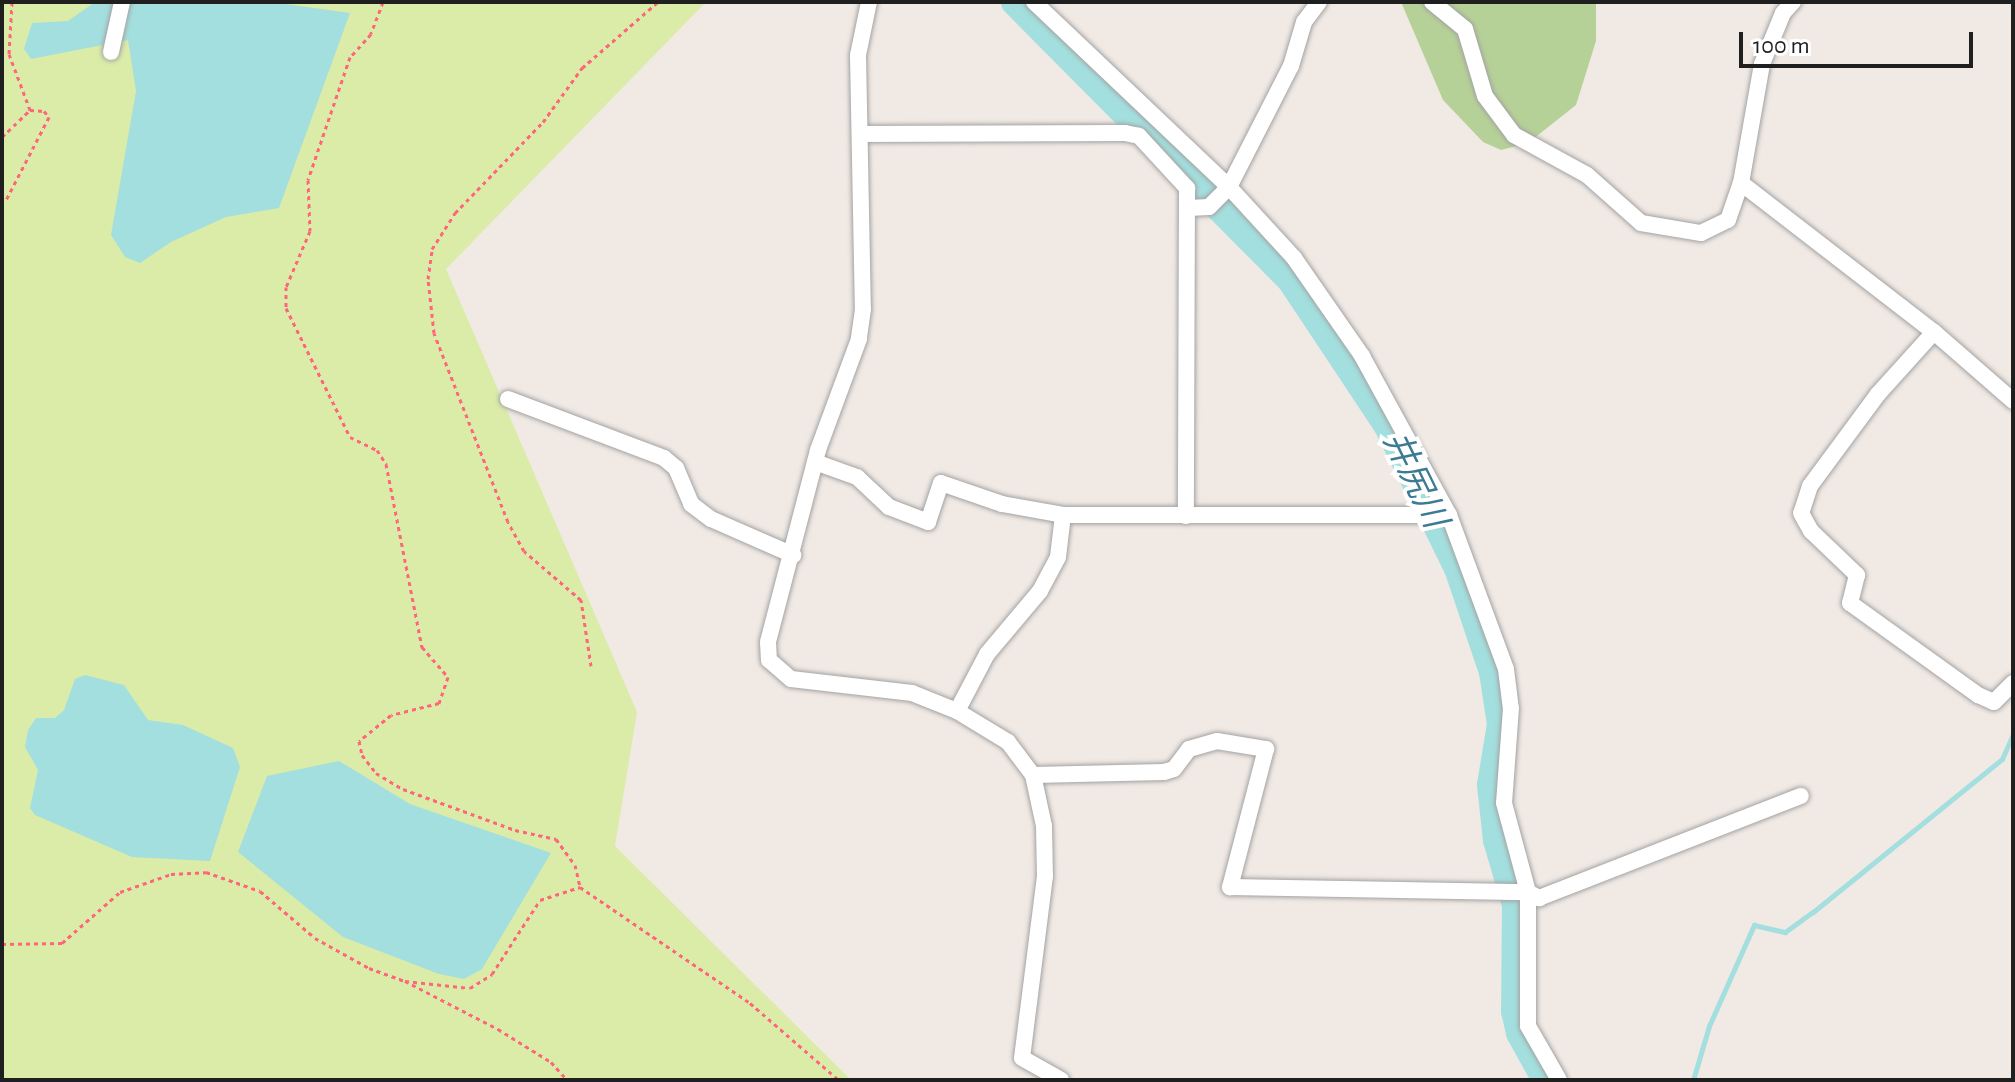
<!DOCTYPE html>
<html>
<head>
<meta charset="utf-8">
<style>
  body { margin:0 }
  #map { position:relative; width:2015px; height:1082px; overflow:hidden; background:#f0e9e4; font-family:"Alegreya Sans","Noto Sans JP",sans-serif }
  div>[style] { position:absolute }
  .grass>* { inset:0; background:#daeca8 }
  .forest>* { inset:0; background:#b6d197 }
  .water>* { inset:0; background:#a3dfde }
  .stream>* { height:5px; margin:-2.5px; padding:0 2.5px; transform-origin:2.5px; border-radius:2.5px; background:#a3dfde }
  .river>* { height:28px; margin:-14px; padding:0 14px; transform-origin:14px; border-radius:14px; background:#a3dfde }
  .path>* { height:3px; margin-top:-1.5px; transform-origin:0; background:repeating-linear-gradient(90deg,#ff667b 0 4px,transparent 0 8px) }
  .roads { filter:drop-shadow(0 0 2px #a3a3a3) drop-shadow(0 0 2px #a3a3a3) }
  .minor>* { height:16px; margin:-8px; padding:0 8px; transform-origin:8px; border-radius:8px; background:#fff }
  span { translate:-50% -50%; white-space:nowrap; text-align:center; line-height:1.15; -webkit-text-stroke:8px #fff; paint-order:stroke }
  .water-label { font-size:34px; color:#3c7b92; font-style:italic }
  .frame { position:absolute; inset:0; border:4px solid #1f1f1f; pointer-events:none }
  .scale { position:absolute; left:1739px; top:32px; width:234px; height:36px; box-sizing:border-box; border:4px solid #1f1f1f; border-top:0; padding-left:10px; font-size:24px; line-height:28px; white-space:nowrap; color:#1f1f1f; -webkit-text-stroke:6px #fff; paint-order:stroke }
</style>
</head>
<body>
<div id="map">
  <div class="grass">
    <div style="clip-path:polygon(2px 2px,706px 2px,446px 269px,637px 712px,615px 846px,851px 1080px,2px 1080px)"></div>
  </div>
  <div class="forest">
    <div style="clip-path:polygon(1401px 2px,1596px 2px,1596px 41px,1576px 105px,1528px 143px,1501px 150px,1483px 142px,1443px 100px)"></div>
  </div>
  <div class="water">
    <div style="clip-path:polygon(95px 2px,279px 3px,350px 13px,279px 208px,226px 217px,171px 242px,140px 263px,125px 257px,111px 235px,136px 91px,128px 40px,31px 59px,24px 49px,32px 23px,68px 21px)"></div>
    <div style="clip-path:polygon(85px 675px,124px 685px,148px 720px,183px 725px,233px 748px,240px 767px,210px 861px,132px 857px,35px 815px,30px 808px,38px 770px,25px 747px,28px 730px,36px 718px,55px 718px,64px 710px,75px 679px)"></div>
    <div style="clip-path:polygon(339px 761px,410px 804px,551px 853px,482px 969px,464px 979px,439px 974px,343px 937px,238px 852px,267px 776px)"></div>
  </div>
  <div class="stream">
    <div style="left:1693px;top:1080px;width:56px;rotate:-73.5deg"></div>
    <div style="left:1709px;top:1026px;width:111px;rotate:-66deg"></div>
    <div style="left:1754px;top:925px;width:32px;rotate:13deg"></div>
    <div style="left:1785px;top:932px;width:34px;rotate:-36deg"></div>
    <div style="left:1813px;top:912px;width:243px;rotate:-39deg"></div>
    <div style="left:2002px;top:759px;width:27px;rotate:-66deg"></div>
  </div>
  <div class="river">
    <div style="left:1015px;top:2px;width:392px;rotate:45.2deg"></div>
    <div style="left:1291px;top:280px;width:175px;rotate:56.4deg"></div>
    <div style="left:1388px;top:426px;width:158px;rotate:63.8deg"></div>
    <div style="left:1458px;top:568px;width:110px;rotate:71.4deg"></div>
    <div style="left:1493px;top:672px;width:53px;rotate:81.3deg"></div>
    <div style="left:1501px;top:724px;width:62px;rotate:99.3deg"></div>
    <div style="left:1491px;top:785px;width:55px;rotate:83.8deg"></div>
    <div style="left:1497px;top:840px;width:68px;rotate:73.7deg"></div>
    <div style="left:1516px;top:905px;width:106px;rotate:90.5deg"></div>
    <div style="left:1515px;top:1011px;width:23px;rotate:77deg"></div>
    <div style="left:1520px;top:1033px;width:54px;rotate:61deg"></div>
  </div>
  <div class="path">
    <div style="left:12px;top:2px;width:52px;rotate:93.3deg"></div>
    <div style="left:9px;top:54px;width:60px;rotate:69.4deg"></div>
    <div style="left:383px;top:2px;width:34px;rotate:111deg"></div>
    <div style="left:371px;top:34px;width:31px;rotate:132deg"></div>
    <div style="left:350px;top:57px;width:130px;rotate:108.9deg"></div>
    <div style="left:308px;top:180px;width:51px;rotate:87.8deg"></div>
    <div style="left:310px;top:231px;width:61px;rotate:113.2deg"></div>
    <div style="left:286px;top:287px;width:21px;rotate:90deg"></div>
    <div style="left:286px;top:308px;width:144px;rotate:63.6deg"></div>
    <div style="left:350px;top:437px;width:30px;rotate:26deg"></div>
    <div style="left:377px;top:450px;width:17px;rotate:57deg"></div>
    <div style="left:386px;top:464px;width:187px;rotate:78.9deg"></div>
    <div style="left:422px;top:647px;width:40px;rotate:49deg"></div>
    <div style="left:448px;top:677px;width:28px;rotate:109deg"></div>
    <div style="left:439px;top:703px;width:49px;rotate:166deg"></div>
    <div style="left:391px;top:715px;width:41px;rotate:140.9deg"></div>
    <div style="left:359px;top:741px;width:14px;rotate:78deg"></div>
    <div style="left:362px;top:755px;width:23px;rotate:52deg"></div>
    <div style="left:376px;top:773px;width:31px;rotate:31deg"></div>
    <div style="left:403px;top:789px;width:119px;rotate:20.1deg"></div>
    <div style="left:515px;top:830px;width:42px;rotate:12.4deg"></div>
    <div style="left:556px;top:839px;width:32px;rotate:54deg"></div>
    <div style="left:575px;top:865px;width:23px;rotate:77deg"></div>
    <div style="left:580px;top:887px;width:206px;rotate:34.3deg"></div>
    <div style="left:750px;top:1003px;width:118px;rotate:40.9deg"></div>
    <div style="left:2px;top:137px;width:39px;rotate:-44deg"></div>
    <div style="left:30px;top:110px;width:14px;rotate:4deg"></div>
    <div style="left:44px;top:111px;width:8px;rotate:50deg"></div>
    <div style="left:49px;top:117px;width:93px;rotate:117.4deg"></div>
    <div style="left:591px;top:666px;width:67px;rotate:-98.6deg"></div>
    <div style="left:581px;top:600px;width:75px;rotate:-139.3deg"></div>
    <div style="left:524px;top:551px;width:33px;rotate:-119deg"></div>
    <div style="left:508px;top:522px;width:203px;rotate:-111.4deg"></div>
    <div style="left:434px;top:333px;width:54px;rotate:-96.3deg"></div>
    <div style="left:428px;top:279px;width:30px;rotate:-82deg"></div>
    <div style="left:432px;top:249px;width:43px;rotate:-57.4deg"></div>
    <div style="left:455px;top:213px;width:127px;rotate:-46deg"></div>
    <div style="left:543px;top:122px;width:67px;rotate:-54.2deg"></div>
    <div style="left:582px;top:68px;width:101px;rotate:-41deg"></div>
    <div style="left:2px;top:944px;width:60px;rotate:-1deg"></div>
    <div style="left:62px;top:943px;width:77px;rotate:-41.3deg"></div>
    <div style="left:120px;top:892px;width:54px;rotate:-19.4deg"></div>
    <div style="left:171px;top:874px;width:35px;rotate:-3deg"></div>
    <div style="left:206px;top:872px;width:57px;rotate:19.4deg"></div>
    <div style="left:260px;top:891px;width:72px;rotate:40.5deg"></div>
    <div style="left:315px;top:938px;width:62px;rotate:29.1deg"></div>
    <div style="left:369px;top:968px;width:38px;rotate:20deg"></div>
    <div style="left:405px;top:981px;width:65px;rotate:6.1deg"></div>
    <div style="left:470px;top:988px;width:26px;rotate:-32deg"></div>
    <div style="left:492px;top:974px;width:88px;rotate:-57deg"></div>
    <div style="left:540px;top:900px;width:42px;rotate:-18deg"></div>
    <div style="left:405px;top:981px;width:105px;rotate:27.3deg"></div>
    <div style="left:498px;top:1029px;width:62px;rotate:31.9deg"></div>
    <div style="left:551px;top:1062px;width:24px;rotate:48deg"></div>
  </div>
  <div class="roads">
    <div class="minor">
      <div style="left:869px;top:2px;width:54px;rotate:101.7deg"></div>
      <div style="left:858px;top:55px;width:254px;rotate:88.9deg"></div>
      <div style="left:863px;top:309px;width:30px;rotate:98deg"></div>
      <div style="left:859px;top:339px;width:118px;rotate:110.3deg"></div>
      <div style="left:818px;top:450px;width:198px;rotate:104.6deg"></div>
      <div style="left:768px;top:642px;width:18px;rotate:87deg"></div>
      <div style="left:769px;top:660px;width:29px;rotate:41deg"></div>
      <div style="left:791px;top:679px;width:122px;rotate:6.6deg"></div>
      <div style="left:912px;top:693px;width:48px;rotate:21.8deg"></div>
      <div style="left:957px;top:711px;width:60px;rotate:31.3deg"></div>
      <div style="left:1008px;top:742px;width:41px;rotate:52.9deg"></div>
      <div style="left:1033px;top:775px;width:52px;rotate:77.8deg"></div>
      <div style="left:1044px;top:826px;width:50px;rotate:88.9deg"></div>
      <div style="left:1045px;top:876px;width:183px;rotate:97.2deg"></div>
      <div style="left:1022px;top:1058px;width:45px;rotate:29.4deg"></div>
      <div style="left:1034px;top:2px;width:269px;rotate:43.5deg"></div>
      <div style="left:1229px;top:187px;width:96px;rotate:47.5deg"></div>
      <div style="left:1294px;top:258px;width:119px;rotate:55.2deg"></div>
      <div style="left:1362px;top:356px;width:181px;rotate:61.3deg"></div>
      <div style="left:1449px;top:515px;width:164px;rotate:69.7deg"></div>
      <div style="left:1506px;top:669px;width:39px;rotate:83deg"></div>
      <div style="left:1511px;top:708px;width:95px;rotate:94.2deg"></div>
      <div style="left:1504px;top:803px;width:92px;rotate:74.9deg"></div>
      <div style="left:1528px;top:892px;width:134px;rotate:90deg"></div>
      <div style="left:1528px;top:1026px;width:62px;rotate:60.1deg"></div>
      <div style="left:1432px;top:2px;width:43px;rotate:39.3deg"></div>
      <div style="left:1465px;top:29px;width:70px;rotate:73.4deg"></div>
      <div style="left:1485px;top:96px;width:49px;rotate:53.4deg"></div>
      <div style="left:1514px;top:135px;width:83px;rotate:28.7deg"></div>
      <div style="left:1587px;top:175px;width:72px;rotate:41.6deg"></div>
      <div style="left:1641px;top:223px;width:61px;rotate:9.5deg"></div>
      <div style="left:1701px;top:233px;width:30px;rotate:-26deg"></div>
      <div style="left:1728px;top:220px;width:39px;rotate:-71deg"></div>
      <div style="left:1741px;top:183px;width:121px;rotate:-80deg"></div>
      <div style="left:1762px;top:64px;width:55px;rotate:-67.6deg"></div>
      <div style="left:1783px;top:13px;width:15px;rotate:-48deg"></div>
      <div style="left:111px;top:52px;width:51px;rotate:-77.6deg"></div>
      <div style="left:860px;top:134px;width:265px;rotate:-0.2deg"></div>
      <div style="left:1125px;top:133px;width:14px;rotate:12deg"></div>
      <div style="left:1139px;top:136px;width:71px;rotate:47.3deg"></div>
      <div style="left:1187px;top:188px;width:328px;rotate:90.2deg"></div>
      <div style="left:1741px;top:183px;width:244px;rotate:37.7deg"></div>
      <div style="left:1934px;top:332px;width:105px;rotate:41.1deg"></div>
      <div style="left:1188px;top:208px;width:21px;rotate:-3deg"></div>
      <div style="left:1209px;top:207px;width:28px;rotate:-45deg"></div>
      <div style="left:1229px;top:187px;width:136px;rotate:-62.9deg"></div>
      <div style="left:1291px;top:66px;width:46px;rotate:-73.5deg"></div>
      <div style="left:1304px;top:22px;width:25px;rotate:-53deg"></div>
      <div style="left:1934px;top:332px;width:84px;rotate:132.1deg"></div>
      <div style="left:1878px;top:394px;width:114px;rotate:126.5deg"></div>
      <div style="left:1810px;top:486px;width:28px;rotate:108deg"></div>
      <div style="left:1801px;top:513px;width:21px;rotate:61deg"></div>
      <div style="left:1811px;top:531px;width:64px;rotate:43.7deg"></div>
      <div style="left:1857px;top:575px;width:29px;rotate:104deg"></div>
      <div style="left:1850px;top:603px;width:158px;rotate:35.7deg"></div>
      <div style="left:1978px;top:695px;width:17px;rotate:24deg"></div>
      <div style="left:1994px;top:702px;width:27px;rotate:-45deg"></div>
      <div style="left:508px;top:399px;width:167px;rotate:20.7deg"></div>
      <div style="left:664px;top:458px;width:16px;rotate:40deg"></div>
      <div style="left:676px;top:468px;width:39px;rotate:67deg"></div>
      <div style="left:691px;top:504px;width:25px;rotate:37deg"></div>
      <div style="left:711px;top:519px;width:90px;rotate:23.7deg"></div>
      <div style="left:815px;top:462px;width:45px;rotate:19.7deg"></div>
      <div style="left:857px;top:477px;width:44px;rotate:43.2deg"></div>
      <div style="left:889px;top:507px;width:42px;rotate:21deg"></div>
      <div style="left:928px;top:522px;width:41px;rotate:-71.6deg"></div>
      <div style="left:941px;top:483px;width:65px;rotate:19deg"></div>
      <div style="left:1002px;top:504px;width:62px;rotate:10.2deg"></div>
      <div style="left:1063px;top:515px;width:386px"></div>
      <div style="left:957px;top:711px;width:64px;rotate:-62.2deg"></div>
      <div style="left:987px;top:654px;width:82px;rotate:-49.9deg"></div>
      <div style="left:1040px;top:591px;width:38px;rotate:-62deg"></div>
      <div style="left:1058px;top:557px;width:42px;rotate:-83.2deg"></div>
      <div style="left:1033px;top:775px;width:131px;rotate:-1.3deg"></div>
      <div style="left:1164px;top:772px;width:10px;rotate:-17deg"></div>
      <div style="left:1174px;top:769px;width:25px;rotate:-53deg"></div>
      <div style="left:1189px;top:749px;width:29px;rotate:-16deg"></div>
      <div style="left:1217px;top:741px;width:50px;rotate:9.3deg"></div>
      <div style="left:1266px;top:749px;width:143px;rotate:104.6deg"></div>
      <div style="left:1230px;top:887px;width:298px;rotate:1deg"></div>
      <div style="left:1528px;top:892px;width:13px;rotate:29deg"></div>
      <div style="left:1539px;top:898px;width:281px;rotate:-21.3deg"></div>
    </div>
  </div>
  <div class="water-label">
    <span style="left:1414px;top:480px;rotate:64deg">井尻川</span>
  </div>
  <div class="frame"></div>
  <div class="scale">100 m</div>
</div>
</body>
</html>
